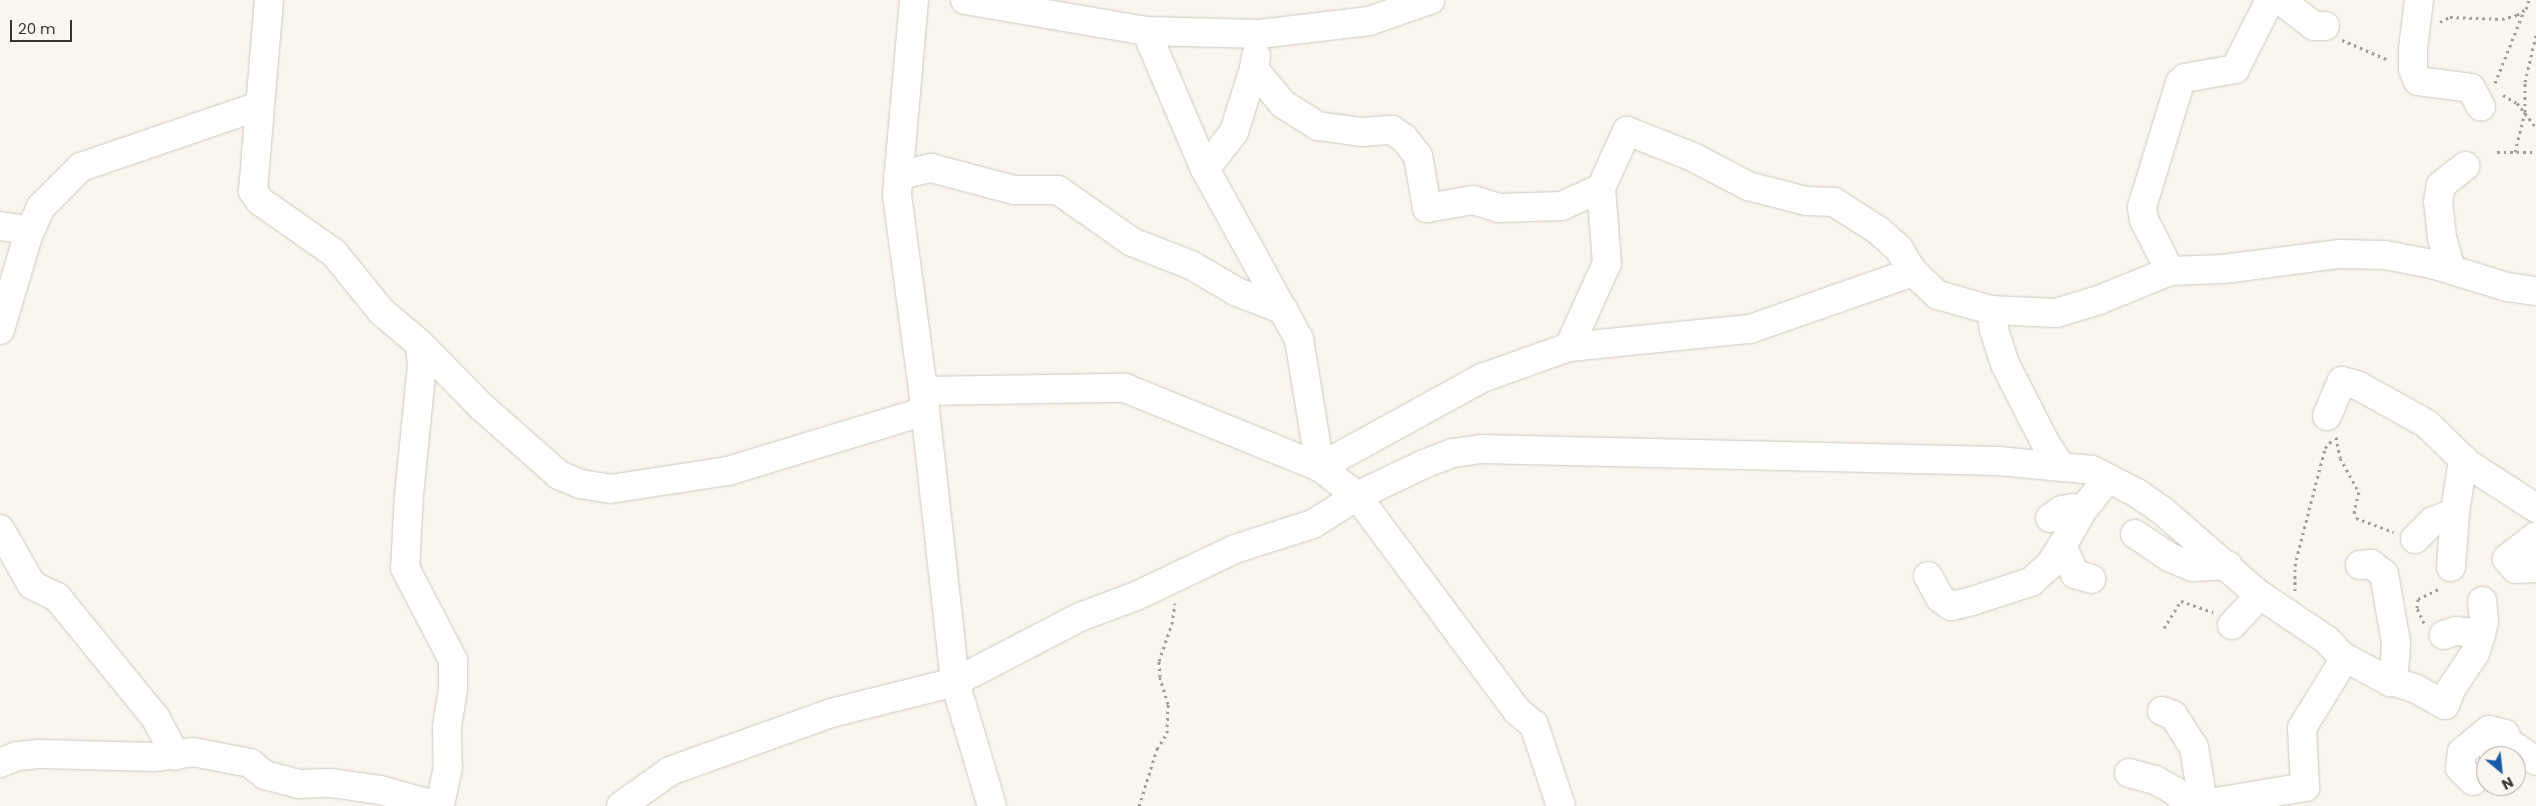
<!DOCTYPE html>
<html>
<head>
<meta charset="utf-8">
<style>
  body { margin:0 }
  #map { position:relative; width:2536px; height:806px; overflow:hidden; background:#faf6ed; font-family:Poppins,sans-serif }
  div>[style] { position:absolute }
  .path>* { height:3px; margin-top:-1.5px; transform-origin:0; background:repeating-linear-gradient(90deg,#a09d97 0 2.5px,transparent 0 6.5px) }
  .roads { filter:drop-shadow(0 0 1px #ccc9c0) drop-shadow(0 0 1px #ccc9c0) }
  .minor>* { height:28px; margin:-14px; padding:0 14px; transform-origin:14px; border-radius:14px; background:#fff }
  span { translate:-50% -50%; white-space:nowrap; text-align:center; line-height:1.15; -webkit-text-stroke:4px #faf6ed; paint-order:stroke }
  .north { position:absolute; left:2476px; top:746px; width:50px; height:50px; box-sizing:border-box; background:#faf6ed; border:1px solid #aca8a2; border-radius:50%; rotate:152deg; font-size:14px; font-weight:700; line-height:20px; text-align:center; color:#363431 }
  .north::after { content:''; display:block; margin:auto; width:18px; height:22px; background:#1a5aaa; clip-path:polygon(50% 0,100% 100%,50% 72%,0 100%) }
  .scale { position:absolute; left:10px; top:20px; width:62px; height:22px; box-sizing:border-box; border:2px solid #363431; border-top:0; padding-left:6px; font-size:15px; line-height:18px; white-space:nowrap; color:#363431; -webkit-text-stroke:4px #faf6ed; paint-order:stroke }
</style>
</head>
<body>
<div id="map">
  <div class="path">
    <div style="left:2440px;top:22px;width:11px;rotate:-27deg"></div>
    <div style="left:2450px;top:17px;width:52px;rotate:2.2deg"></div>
    <div style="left:2502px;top:19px;width:16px;rotate:-15deg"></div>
    <div style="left:2517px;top:15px;width:11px;rotate:-34deg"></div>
    <div style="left:2526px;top:9px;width:9px;rotate:-72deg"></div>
    <div style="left:2342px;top:40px;width:51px;rotate:23.1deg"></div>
    <div style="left:2495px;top:83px;width:78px;rotate:-68.1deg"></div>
    <div style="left:2503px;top:95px;width:16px;rotate:30deg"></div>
    <div style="left:2517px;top:103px;width:31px;rotate:52deg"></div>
    <div style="left:2497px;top:152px;width:39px"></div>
    <div style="left:2515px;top:152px;width:41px;rotate:-76deg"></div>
    <div style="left:2525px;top:112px;width:30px;rotate:-90deg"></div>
    <div style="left:2525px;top:82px;width:48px;rotate:-76.8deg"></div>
    <div style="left:2336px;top:437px;width:21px;rotate:79deg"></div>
    <div style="left:2340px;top:458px;width:39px;rotate:61deg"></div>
    <div style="left:2359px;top:492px;width:20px;rotate:105deg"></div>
    <div style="left:2354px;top:511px;width:7px;rotate:74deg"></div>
    <div style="left:2356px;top:518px;width:40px;rotate:20.2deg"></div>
    <div style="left:2295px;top:591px;width:25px;rotate:-90deg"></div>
    <div style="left:2295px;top:566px;width:26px;rotate:-77deg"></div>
    <div style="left:2301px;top:541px;width:96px;rotate:-75.5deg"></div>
    <div style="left:2325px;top:448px;width:12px;rotate:-48deg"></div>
    <div style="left:2424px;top:623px;width:17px;rotate:-115deg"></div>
    <div style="left:2417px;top:608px;width:9px;rotate:-84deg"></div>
    <div style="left:2418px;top:599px;width:25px;rotate:-26deg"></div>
    <div style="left:2164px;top:628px;width:32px;rotate:-58deg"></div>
    <div style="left:2181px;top:601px;width:34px;rotate:19deg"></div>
    <div style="left:1139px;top:806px;width:60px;rotate:-72.5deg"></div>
    <div style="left:1157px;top:749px;width:19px;rotate:-58deg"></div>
    <div style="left:1167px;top:733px;width:29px;rotate:-88deg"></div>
    <div style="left:1168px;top:704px;width:28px;rotate:-107deg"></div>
    <div style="left:1160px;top:677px;width:16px;rotate:-94deg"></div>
    <div style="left:1159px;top:661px;width:39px;rotate:-71deg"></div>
    <div style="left:1172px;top:624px;width:21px;rotate:-82deg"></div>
  </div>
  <div class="roads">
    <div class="minor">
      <div style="left:269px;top:0;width:192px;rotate:94.8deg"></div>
      <div style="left:253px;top:191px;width:12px;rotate:55deg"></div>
      <div style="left:260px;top:201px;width:90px;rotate:35.1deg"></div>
      <div style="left:334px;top:253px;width:76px;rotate:50.9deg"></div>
      <div style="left:382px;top:312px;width:50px;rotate:40.1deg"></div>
      <div style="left:420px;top:344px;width:21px;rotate:85deg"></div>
      <div style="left:422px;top:365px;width:131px;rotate:95.7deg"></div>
      <div style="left:409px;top:495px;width:73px;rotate:93.1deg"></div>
      <div style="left:405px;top:568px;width:104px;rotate:62.4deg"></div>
      <div style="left:453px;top:660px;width:29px;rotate:90deg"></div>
      <div style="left:453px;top:689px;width:39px;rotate:99deg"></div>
      <div style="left:447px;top:728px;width:39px;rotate:89deg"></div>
      <div style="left:448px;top:767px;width:40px;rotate:102deg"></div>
      <div style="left:914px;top:0;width:196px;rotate:95deg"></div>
      <div style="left:897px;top:195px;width:198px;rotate:82.4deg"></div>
      <div style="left:923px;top:391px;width:293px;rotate:83.7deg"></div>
      <div style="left:955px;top:682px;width:129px;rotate:73.4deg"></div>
      <div style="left:965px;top:0;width:184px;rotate:9.7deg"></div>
      <div style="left:1146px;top:31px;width:114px;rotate:1.5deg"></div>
      <div style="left:1260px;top:34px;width:110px;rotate:-6.8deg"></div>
      <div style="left:1369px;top:21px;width:65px;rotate:-19deg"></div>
      <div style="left:2280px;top:0;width:43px;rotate:37.4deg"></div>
      <div style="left:2314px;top:26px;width:11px"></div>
      <div style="left:2419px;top:0;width:49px;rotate:97deg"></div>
      <div style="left:2413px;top:49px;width:20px;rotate:90deg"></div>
      <div style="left:2413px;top:69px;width:13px;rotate:67deg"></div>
      <div style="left:2418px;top:81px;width:53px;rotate:7.5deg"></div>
      <div style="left:2471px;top:88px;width:21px;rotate:62deg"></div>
      <div style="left:1146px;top:31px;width:150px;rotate:66.9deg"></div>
      <div style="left:1205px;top:169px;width:194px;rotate:61.1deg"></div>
      <div style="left:1299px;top:339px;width:130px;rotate:80.7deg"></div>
      <div style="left:1254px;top:69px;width:45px;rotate:50.4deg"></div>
      <div style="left:1283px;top:104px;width:41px;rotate:32.2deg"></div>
      <div style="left:1318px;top:126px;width:43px;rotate:7.9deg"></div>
      <div style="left:1361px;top:132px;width:31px;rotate:-4deg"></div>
      <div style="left:1392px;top:130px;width:14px;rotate:34deg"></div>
      <div style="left:1404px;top:138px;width:23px;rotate:52deg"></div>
      <div style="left:1418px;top:156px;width:53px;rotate:80.2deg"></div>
      <div style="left:1427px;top:208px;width:47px;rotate:-9.9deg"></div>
      <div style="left:1473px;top:200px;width:27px;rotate:17deg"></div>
      <div style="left:1499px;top:208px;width:63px;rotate:-1.8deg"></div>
      <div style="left:1562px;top:206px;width:43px;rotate:-24.8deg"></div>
      <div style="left:1205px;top:169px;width:47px;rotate:-51.9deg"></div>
      <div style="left:1234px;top:132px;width:66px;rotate:-72.4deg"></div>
      <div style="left:1254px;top:69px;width:13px;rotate:-81deg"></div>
      <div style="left:898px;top:176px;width:34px;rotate:-14deg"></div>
      <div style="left:931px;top:168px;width:86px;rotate:14.8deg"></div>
      <div style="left:1014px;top:190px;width:44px"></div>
      <div style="left:1058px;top:190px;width:90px;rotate:35.1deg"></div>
      <div style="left:1132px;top:242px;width:63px;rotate:21.3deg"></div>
      <div style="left:1191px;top:265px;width:53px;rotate:30.4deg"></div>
      <div style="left:1237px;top:292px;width:50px;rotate:21deg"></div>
      <div style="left:0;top:226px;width:30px;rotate:8deg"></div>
      <div style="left:2451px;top:269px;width:32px;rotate:-106deg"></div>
      <div style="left:2442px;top:238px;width:36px;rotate:-96deg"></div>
      <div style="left:2438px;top:202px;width:17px;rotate:-80deg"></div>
      <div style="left:2441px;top:185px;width:31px;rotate:-38deg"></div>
      <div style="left:2170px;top:271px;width:57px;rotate:-117deg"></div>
      <div style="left:2144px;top:220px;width:13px;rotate:-99deg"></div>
      <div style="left:2142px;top:207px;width:130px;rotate:-73deg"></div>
      <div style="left:2180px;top:83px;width:7px;rotate:-45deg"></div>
      <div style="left:2185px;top:78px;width:51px;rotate:-10.2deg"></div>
      <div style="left:2235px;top:69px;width:77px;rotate:-63.1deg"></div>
      <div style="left:1991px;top:310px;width:20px;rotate:81deg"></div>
      <div style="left:1994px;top:330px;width:36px;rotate:72deg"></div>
      <div style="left:2005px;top:364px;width:90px;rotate:62.9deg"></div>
      <div style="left:2046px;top:444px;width:27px;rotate:56deg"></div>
      <div style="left:0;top:330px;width:98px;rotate:-73.4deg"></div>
      <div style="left:28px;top:236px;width:32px;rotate:-66deg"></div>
      <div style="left:41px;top:207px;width:57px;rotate:-45deg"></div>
      <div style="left:81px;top:167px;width:188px;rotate:-18.9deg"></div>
      <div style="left:420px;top:344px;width:90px;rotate:45.5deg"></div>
      <div style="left:483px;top:408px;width:101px;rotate:41.4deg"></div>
      <div style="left:559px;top:475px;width:23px;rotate:23deg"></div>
      <div style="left:580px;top:484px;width:30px;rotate:9deg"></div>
      <div style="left:610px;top:489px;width:119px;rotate:-8.7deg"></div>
      <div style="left:728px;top:471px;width:206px;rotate:-16.9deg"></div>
      <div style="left:1569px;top:347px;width:92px;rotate:-65.7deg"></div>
      <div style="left:1607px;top:263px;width:75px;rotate:-94.6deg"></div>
      <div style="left:1601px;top:188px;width:63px;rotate:-65.5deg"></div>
      <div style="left:1627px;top:131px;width:71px;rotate:21.5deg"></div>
      <div style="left:1693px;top:157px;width:62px;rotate:27.8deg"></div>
      <div style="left:1748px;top:186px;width:60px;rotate:14.5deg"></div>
      <div style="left:1806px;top:201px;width:28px;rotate:2deg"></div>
      <div style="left:1834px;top:202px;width:52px;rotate:32.5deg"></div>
      <div style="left:1878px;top:230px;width:28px;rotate:42deg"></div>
      <div style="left:1899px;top:249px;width:27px;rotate:59deg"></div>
      <div style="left:1913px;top:272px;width:34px;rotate:43deg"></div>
      <div style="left:1938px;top:295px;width:55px;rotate:15.8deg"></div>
      <div style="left:1991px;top:310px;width:65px;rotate:2.6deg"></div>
      <div style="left:2056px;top:313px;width:45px;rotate:-16.8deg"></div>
      <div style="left:2099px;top:300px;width:77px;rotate:-22.2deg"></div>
      <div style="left:2170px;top:271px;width:54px;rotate:-2.1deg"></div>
      <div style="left:2224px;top:269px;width:117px;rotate:-7.4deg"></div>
      <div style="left:2340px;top:254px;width:45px;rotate:1.3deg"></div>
      <div style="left:2385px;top:255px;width:48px;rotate:10.8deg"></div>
      <div style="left:2432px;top:264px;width:78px;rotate:17deg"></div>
      <div style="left:2507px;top:287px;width:29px;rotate:8deg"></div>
      <div style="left:923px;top:391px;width:202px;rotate:-0.9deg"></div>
      <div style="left:1125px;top:388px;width:210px;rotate:22.1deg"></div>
      <div style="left:1320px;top:467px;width:47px;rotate:38.1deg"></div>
      <div style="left:1357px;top:496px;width:268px;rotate:53.3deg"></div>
      <div style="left:1517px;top:711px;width:22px;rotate:39deg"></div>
      <div style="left:1534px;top:725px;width:85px;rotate:71.6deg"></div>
      <div style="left:2327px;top:416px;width:38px;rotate:-67deg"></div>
      <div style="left:2342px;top:381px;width:18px;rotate:16deg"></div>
      <div style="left:2359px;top:386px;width:78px;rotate:29.2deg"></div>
      <div style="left:2427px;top:424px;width:57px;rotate:44.3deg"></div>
      <div style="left:2468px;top:464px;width:81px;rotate:32.9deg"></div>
      <div style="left:1320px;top:467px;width:185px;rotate:-28.8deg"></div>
      <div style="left:1482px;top:378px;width:92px;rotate:-19.6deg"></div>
      <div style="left:1569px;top:347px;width:182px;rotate:-5.7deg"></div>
      <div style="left:1750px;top:329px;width:173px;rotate:-19.3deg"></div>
      <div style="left:2082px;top:511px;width:40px;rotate:119.7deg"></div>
      <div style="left:2062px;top:546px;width:31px;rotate:65deg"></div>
      <div style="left:2075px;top:574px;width:17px;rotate:17deg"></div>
      <div style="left:2050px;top:518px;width:14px;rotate:-34deg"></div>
      <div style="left:2062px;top:510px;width:11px;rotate:-10deg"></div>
      <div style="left:2073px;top:508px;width:9px;rotate:18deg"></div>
      <div style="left:2082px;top:511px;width:42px;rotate:-51.8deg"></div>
      <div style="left:0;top:529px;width:64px;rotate:60.3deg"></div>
      <div style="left:32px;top:585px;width:28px;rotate:26deg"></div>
      <div style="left:57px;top:597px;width:155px;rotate:50.8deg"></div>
      <div style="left:155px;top:717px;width:44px;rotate:61.7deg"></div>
      <div style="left:2135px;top:534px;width:41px;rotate:34.1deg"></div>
      <div style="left:2169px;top:557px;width:26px;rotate:23deg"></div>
      <div style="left:2193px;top:567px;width:35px;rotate:-3deg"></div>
      <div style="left:2536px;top:536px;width:37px;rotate:142deg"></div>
      <div style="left:2507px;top:559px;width:13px;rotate:48deg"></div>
      <div style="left:2516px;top:569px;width:20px;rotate:-3deg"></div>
      <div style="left:2415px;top:539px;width:25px;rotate:-45deg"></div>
      <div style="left:2433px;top:521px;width:23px;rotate:-20deg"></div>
      <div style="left:2360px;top:565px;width:11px;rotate:-5deg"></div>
      <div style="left:2371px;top:564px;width:16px;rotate:38deg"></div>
      <div style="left:2384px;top:574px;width:70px;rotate:80.1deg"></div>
      <div style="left:2396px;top:643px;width:28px;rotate:94deg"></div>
      <div style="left:2394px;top:671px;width:12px;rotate:110deg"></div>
      <div style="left:2451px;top:567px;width:54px;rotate:-85.8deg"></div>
      <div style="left:2455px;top:513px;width:55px;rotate:-81.6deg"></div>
      <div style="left:1928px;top:576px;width:25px;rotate:61deg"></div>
      <div style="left:1940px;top:598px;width:14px;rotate:36deg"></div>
      <div style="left:1951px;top:606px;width:22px;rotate:-13deg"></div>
      <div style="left:1972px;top:601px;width:62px;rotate:-17.9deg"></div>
      <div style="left:2031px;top:582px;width:24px;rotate:-42deg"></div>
      <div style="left:2049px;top:566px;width:24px;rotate:-57deg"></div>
      <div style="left:2232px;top:625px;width:41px;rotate:-47deg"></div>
      <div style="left:2481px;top:634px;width:12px;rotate:-76deg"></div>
      <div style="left:2484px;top:622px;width:21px;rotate:-95deg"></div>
      <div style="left:2162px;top:711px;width:12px;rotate:20deg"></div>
      <div style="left:2173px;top:715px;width:38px;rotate:57deg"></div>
      <div style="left:2194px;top:747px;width:57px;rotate:80.9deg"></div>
      <div style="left:2494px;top:756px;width:20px;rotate:-45deg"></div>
      <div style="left:2508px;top:742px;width:34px;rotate:34deg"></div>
      <div style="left:0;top:763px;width:18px;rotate:-22deg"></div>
      <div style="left:17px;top:756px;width:25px;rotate:-5deg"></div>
      <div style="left:42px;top:754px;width:112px;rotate:1.5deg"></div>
      <div style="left:154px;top:757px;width:39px;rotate:-7deg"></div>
      <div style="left:193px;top:752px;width:58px;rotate:10.9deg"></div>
      <div style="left:250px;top:763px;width:19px;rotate:39deg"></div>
      <div style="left:265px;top:775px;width:35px;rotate:15deg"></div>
      <div style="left:299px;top:784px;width:32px;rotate:-2deg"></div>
      <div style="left:331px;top:783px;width:49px;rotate:8.1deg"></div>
      <div style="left:380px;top:790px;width:60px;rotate:15.4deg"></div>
      <div style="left:2129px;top:773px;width:27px;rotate:15deg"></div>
      <div style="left:2155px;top:780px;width:23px;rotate:29deg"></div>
      <div style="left:2175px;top:791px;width:21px;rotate:47deg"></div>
      <div style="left:2473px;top:781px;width:18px;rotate:-135deg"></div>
      <div style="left:2460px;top:768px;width:16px;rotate:-83deg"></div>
      <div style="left:2462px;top:752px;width:35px;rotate:-39deg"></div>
      <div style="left:2489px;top:730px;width:16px;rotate:14deg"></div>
      <div style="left:2505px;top:734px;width:9px;rotate:69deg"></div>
      <div style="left:621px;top:806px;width:60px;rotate:-35.5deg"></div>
      <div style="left:670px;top:771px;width:171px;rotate:-19.8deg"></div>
      <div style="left:831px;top:713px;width:128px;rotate:-14deg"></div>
      <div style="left:955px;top:682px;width:141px;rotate:-27.5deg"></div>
      <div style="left:1080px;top:617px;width:60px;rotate:-20.6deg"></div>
      <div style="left:1136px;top:596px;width:110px;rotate:-25.4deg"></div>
      <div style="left:1235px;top:549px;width:82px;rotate:-17.8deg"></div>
      <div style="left:1313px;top:524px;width:52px;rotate:-32.5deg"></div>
      <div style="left:1357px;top:496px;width:74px;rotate:-25.5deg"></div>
      <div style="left:1424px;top:464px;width:31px;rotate:-21deg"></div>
      <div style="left:1453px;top:453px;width:27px;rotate:-8deg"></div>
      <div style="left:1480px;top:449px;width:519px;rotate:1.32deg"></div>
      <div style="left:1999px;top:461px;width:93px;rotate:5.5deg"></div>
      <div style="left:2092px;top:470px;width:51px;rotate:27.1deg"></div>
      <div style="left:2137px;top:493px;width:33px;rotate:35deg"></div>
      <div style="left:2164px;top:512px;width:123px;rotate:41.1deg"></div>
      <div style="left:2257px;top:593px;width:84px;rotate:33.9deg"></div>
      <div style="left:2327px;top:640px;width:22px;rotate:47deg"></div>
      <div style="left:2342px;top:656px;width:47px;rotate:28.2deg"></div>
      <div style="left:2383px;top:678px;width:35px;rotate:18deg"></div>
      <div style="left:2416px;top:689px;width:33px;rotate:29deg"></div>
      <div style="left:2445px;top:705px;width:17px;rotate:-69deg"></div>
      <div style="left:2451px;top:689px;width:43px;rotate:-56.3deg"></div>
      <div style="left:2475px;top:653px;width:20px;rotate:-72deg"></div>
      <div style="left:2481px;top:634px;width:25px;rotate:-173deg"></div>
      <div style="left:2456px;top:631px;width:13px;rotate:162deg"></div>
      <div style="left:2192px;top:806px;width:115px;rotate:-9.5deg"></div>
      <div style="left:2305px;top:787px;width:59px;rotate:-92.9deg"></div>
      <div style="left:2302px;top:728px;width:82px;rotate:-58.4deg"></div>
    </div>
  </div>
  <div class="north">N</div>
  <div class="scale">20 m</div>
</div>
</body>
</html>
